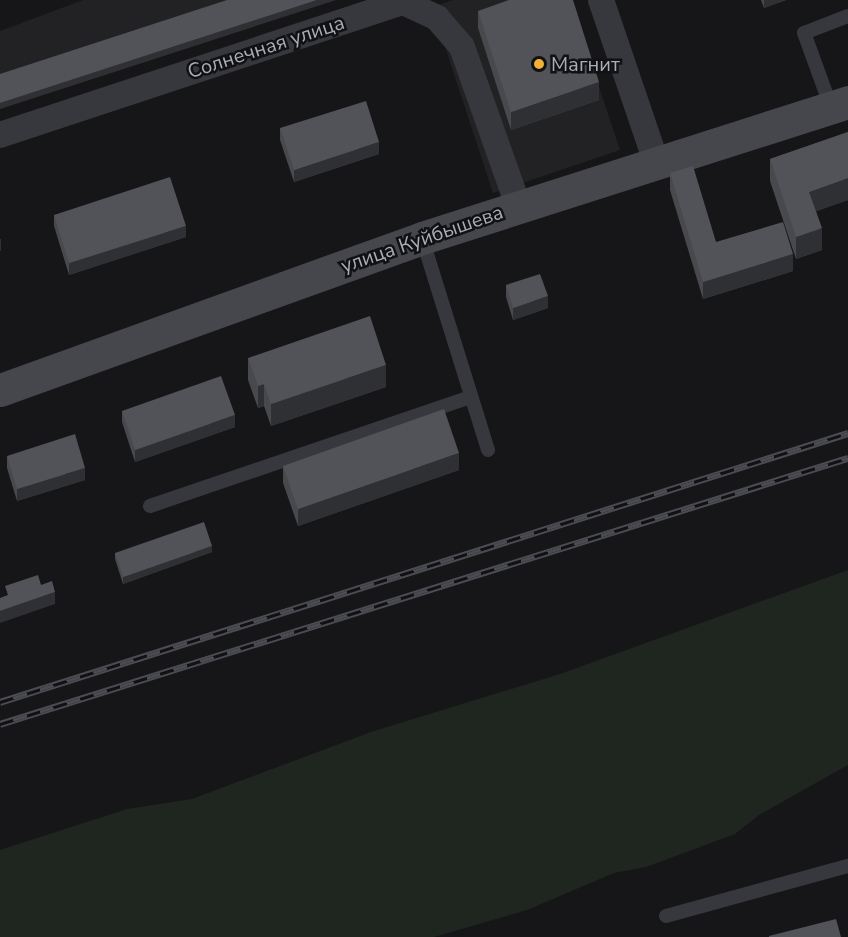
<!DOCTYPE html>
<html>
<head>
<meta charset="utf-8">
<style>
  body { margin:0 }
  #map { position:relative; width:848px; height:937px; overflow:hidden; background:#161618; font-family:"Nunito Sans",sans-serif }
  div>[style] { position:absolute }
  .built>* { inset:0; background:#222225 }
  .green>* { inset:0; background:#1e261f }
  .lane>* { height:14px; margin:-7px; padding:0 7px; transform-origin:7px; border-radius:7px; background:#37383d }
  .street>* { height:26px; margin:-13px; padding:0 13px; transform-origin:13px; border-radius:13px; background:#37383d }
  .secondary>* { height:33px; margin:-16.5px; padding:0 16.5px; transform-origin:16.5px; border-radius:16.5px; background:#45474d }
  .rail>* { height:7px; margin-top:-3.5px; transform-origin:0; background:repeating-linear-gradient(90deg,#111113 0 14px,#4a4c52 0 28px); box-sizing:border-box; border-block:2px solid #4a4c52 }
  .wall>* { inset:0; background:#47494d }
  .shaded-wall>* { inset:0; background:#2f3033 }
  .building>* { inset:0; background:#525359 }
  .dots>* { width:16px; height:16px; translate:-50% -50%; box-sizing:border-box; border:3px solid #111113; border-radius:50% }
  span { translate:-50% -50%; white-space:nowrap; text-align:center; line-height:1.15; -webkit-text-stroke:5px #111113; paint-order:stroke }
  .street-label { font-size:20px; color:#a8adb8 }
  .poi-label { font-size:20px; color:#a8adb8 }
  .left { translate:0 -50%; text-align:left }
</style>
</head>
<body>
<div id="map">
  <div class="built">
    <div style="clip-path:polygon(83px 0,336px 0,0 109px,0 31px)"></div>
    <div style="clip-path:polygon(453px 0,570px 0,620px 150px,493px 193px,432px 7px)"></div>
  </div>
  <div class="green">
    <div style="clip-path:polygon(848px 570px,848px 765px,759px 815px,735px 834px,646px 867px,614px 873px,527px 910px,434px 937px,0 937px,0 850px,127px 809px,192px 799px,371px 732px,560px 674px)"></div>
  </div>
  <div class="lane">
    <div style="left:831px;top:107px;width:79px;rotate:-110deg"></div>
    <div style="left:804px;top:33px;width:47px;rotate:-21.1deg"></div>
    <div style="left:422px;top:238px;width:222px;rotate:72.7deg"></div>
    <div style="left:150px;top:506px;width:339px;rotate:-18.8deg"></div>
    <div style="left:666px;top:916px;width:189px;rotate:-15.4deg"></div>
  </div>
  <div class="street">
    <div style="left:601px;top:0;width:171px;rotate:71.2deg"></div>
    <div style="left:0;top:135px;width:424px;rotate:-18.3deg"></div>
    <div style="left:403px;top:2px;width:38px;rotate:25deg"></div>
    <div style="left:437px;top:18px;width:38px;rotate:49deg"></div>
    <div style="left:462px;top:47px;width:168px;rotate:70.5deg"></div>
  </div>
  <div class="secondary">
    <div style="left:0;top:390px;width:449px;rotate:-19.8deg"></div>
    <div style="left:422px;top:238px;width:447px;rotate:-17.7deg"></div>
  </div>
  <div class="rail">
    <div style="left:0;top:702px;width:890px;rotate:-17.6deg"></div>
    <div style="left:0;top:724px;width:889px;rotate:-17.42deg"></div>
  </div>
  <div class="wall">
    <div style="clip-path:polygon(761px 0,786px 0,764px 8px)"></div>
    <div style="clip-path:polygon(478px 11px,599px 100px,511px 130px,478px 28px)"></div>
    <div style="clip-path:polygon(280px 128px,379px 154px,294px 182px,280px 140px)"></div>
    <div style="clip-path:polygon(848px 132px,848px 200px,816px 211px,822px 250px,796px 259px,770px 181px,770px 159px)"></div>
    <div style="clip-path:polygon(670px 173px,716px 242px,793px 271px,703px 299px,670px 190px)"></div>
    <div style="clip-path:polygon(54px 215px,186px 237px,69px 275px,54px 226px)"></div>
    <div style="clip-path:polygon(506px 285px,548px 308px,513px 320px,506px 297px)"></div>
    <div style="clip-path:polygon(248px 358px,386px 387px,271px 426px,264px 406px,258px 408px,248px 380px)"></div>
    <div style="clip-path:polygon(122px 411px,235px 427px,135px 462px,122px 422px)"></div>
    <div style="clip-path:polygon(7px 456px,85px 480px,17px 501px,7px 468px)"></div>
    <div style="clip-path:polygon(283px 466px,459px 470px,298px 526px,283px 483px)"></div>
    <div style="clip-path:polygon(212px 552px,123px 584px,115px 559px,115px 553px)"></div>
  </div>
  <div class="shaded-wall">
    <div style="clip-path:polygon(317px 0,336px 0,0 109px,0 103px)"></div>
    <div style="clip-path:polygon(764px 0,786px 0,764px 8px)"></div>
    <div style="clip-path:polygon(599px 82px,599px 100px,511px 130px,511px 112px)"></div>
    <div style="clip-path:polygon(379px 142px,379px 154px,294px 182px,294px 170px)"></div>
    <div style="clip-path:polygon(848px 178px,848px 200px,809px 214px,809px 192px)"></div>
    <div style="clip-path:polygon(186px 226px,186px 237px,69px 275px,69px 263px)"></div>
    <div style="clip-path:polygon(822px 228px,822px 250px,796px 259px,796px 237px)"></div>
    <div style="clip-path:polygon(0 239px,1px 239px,1px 251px,0 251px)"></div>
    <div style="clip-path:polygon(793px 254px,793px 271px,703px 299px,703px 282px)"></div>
    <div style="clip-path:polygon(548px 296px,548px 308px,513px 320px,513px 308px)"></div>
    <div style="clip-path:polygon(386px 365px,386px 387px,271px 426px,271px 404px)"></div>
    <div style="clip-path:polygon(264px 384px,264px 406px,258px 408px,258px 386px)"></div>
    <div style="clip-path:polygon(235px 415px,235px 427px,135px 462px,135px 450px)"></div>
    <div style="clip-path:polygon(459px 453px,459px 470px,298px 526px,298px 509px)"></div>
    <div style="clip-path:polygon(85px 468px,85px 480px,17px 501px,17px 489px)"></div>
    <div style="clip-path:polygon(212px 546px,212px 552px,123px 584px,123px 577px)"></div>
    <div style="clip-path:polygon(55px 592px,55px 604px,0 623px,0 611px)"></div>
  </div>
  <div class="building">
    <div style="clip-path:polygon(227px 0,317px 0,0 103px,0 74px)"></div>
    <div style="clip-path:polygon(509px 0,573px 0,599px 82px,511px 112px,478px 11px)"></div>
    <div style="clip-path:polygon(366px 101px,379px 142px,294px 170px,280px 128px)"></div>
    <div style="clip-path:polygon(848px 132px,848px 178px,809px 192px,822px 228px,796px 237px,770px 159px)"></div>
    <div style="clip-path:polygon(693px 166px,716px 242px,783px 222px,793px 254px,703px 282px,670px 173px)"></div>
    <div style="clip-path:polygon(170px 177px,186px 226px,69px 263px,54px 215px)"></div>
    <div style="clip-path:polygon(540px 274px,548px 296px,513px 308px,506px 285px)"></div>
    <div style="clip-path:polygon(370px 316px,386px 365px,271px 404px,264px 384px,258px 386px,248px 358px)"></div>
    <div style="clip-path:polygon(221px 376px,235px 415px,135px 450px,122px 411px)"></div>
    <div style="clip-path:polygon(444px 409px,459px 453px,298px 509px,283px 466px)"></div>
    <div style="clip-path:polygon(75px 434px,85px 468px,17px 489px,7px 456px)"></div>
    <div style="clip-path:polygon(204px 522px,212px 546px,123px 577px,115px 553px)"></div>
    <div style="clip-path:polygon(38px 575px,41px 585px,52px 581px,55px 592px,0 611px,0 598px,8px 595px,5px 586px)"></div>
    <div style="clip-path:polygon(836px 919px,841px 937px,769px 937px,769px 936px)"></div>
  </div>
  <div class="dots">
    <div style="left:539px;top:64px;background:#f2b134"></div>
  </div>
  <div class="street-label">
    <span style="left:266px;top:47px;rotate:-18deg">Солнечная улица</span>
    <span style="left:422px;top:239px;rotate:-19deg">улица Куйбышева</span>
  </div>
  <div class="poi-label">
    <span class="left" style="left:551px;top:64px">Магнит</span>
  </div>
</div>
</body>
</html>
